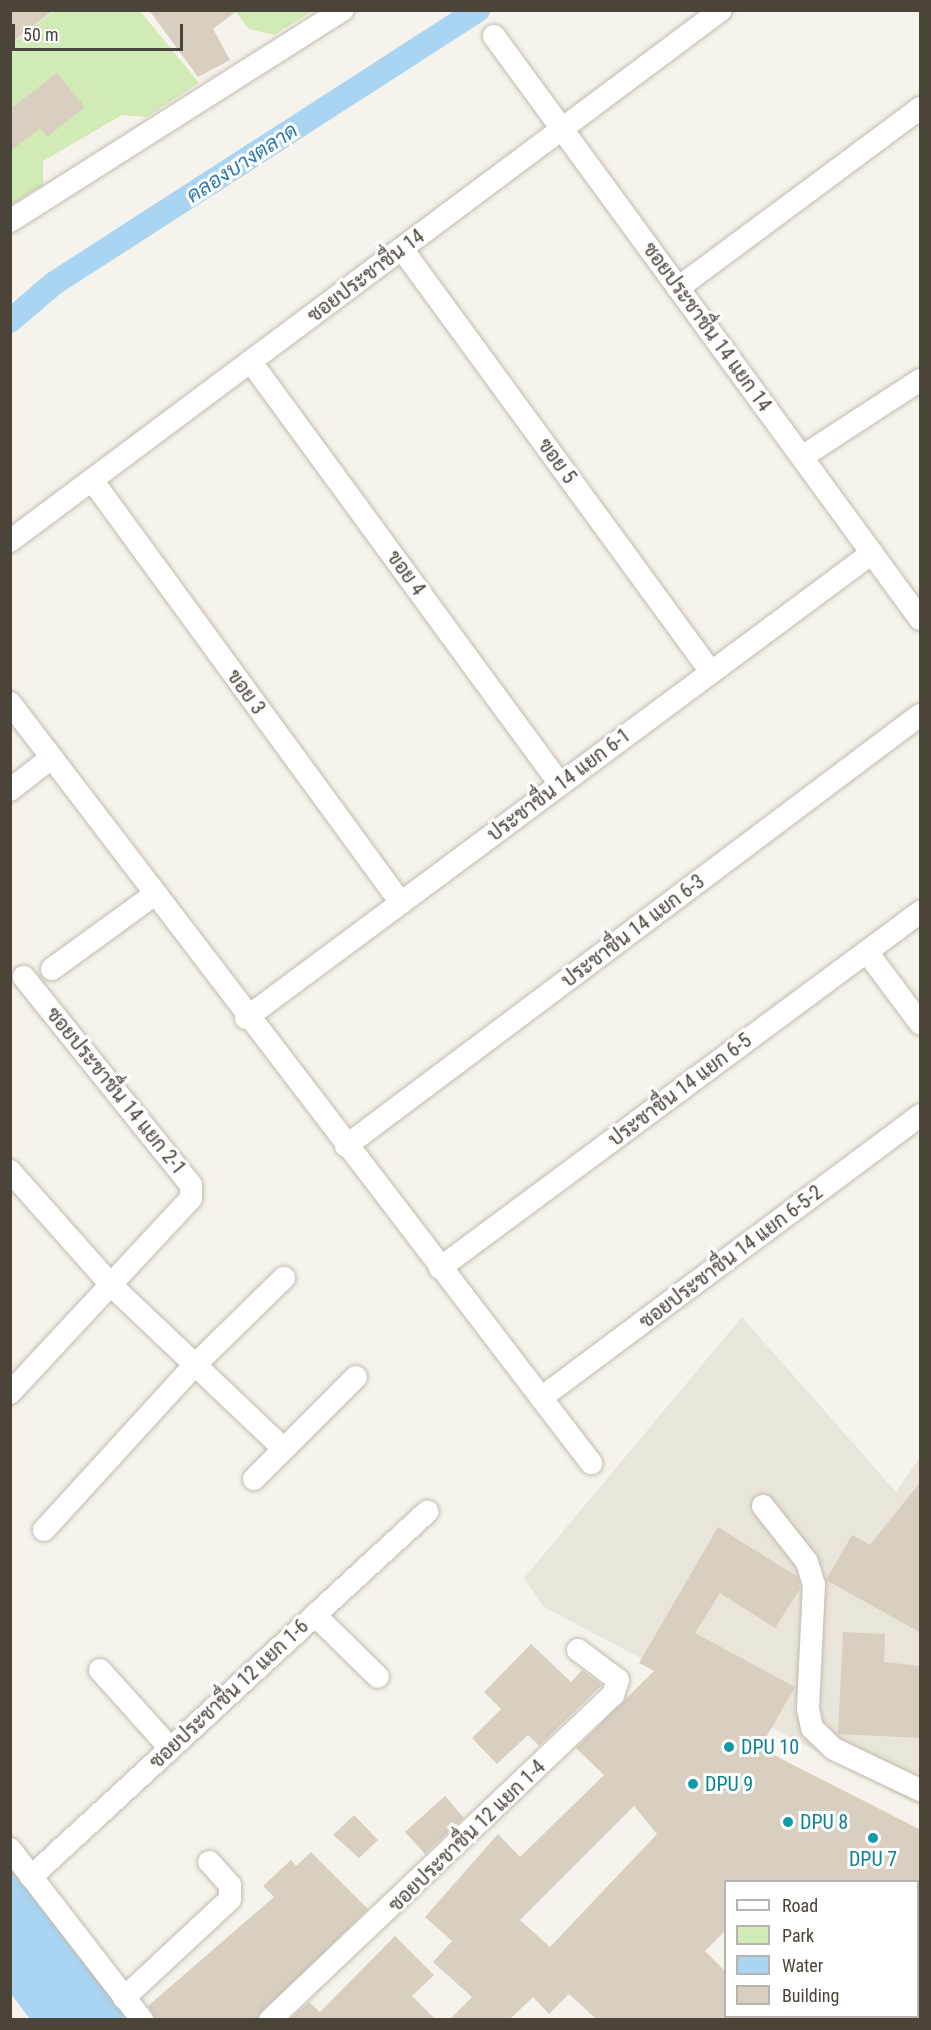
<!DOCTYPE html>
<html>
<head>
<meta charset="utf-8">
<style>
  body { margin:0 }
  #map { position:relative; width:931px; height:2030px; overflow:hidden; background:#f6f3ec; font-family:"Roboto Condensed",Sarabun,sans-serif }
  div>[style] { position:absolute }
  .residential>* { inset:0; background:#eae5da }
  .education>* { inset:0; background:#efe8d6 }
  .green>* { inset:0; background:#d2eab5 }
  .water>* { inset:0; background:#a9d4f2 }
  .canal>* { height:24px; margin:-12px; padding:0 12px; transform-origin:12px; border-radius:12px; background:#a9d4f2 }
  .building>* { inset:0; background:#d8cfc1 }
  .roads { filter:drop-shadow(0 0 2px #c2bbae) drop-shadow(0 0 2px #c2bbae) }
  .minor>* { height:22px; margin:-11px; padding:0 11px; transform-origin:11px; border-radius:11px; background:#fff }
  .dots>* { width:16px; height:16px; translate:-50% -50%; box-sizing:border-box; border:3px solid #fff; border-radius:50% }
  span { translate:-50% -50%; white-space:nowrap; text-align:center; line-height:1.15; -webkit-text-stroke:6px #fff; paint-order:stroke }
  .street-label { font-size:20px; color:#4b4439 }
  .culture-label { font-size:20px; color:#0d838f }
  .left { translate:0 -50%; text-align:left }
  .water-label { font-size:21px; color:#2e7ab2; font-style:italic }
  .frame { position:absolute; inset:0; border:12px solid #4b4439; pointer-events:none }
  .legend { position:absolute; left:724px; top:1880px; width:195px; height:138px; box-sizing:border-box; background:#fff; border:2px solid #b7b4b0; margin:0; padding:8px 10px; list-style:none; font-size:18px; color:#4b4439 }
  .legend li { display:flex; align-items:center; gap:12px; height:30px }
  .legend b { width:30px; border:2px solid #b7b4b0 }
  .scale { position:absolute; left:12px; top:24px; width:171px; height:27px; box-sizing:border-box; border:3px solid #4b4439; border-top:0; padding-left:8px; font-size:18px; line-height:21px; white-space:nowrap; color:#4b4439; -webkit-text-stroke:4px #fff; paint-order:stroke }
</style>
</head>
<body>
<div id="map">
  <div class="residential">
    <div style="clip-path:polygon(742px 1317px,896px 1492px,920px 1457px,920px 1806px,544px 1607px,524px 1578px)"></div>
  </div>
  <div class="education">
    <div style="clip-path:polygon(920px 1942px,920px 2019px,873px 2019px,870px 2017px,918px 2016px)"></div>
  </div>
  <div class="green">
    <div style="clip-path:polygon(54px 11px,140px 11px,199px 83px,147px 117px,122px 115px,43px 161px,43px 185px,11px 205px,11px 44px)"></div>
    <div style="clip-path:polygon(235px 11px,313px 11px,274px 35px,249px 29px)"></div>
  </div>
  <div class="water">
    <div style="clip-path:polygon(10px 1860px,135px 2019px,30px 2019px,11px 1994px)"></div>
  </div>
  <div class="canal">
    <div style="left:10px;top:321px;width:57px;rotate:-40.7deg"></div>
    <div style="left:53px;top:284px;width:506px;rotate:-32.81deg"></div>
  </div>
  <div class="building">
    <div style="clip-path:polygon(10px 10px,54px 10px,10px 44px)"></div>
    <div style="clip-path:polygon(149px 10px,238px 10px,213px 29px,230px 60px,198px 77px)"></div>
    <div style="clip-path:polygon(57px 73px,85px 107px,47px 137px,40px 128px,10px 151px,10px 109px)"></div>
    <div style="clip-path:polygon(921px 1481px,921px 1633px,826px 1580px,852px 1535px,870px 1545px)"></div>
    <div style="clip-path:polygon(evenodd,718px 1527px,798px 1577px,800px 1589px,775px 1628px,720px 1593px,695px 1633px,795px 1687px,760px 1748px,921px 1830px,921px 1881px,726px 1881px,726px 1930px,705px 1951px,726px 1972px,726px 2019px,596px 2019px,569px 1994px,549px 2014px,533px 1997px,510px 2019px,450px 2019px,472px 1997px,433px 1962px,452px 1941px,425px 1917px,498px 1834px,520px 1857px,604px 1775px,576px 1748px,654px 1671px,639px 1663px,718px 1527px,634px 1806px,657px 1834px,550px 1947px,520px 1920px,634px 1806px)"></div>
    <div style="clip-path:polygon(843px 1632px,885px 1634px,884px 1662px,921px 1666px,921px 1738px,838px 1734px)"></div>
    <div style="clip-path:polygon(531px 1644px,571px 1682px,582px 1670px,602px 1685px,539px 1746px,528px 1735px,497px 1764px,472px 1738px,501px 1709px,484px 1692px)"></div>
    <div style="clip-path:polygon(445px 1796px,464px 1818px,425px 1854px,405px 1832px)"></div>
    <div style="clip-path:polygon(354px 1815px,378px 1840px,359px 1858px,333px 1835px)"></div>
    <div style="clip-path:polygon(311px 1852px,368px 1909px,257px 2019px,155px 2019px,148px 2006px,274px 1897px,263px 1886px,291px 1860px,296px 1866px)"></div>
    <div style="clip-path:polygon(395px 1936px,434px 1975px,412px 1996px,435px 2019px,290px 2019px,309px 2002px,320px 2012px)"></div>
  </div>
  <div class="roads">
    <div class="minor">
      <div style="left:494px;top:36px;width:722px;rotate:53.84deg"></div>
      <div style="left:10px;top:221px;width:394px;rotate:-32.4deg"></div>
      <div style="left:402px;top:249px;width:524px;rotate:53.85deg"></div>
      <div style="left:678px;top:288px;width:302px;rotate:-36.6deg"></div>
      <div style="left:251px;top:362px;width:523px;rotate:53.79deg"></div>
      <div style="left:802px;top:457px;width:141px;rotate:-33.1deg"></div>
      <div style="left:92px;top:480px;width:524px;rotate:53.85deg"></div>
      <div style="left:10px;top:541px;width:887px;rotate:-36.75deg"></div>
      <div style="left:10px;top:703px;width:957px;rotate:52.6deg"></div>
      <div style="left:10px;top:790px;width:52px;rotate:-38deg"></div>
      <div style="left:867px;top:952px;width:89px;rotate:53.3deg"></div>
      <div style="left:52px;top:969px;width:126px;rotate:-36deg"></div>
      <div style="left:246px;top:1018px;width:780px;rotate:-36.61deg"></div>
      <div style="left:346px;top:1146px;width:718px;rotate:-36.9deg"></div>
      <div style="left:10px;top:1171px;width:154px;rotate:48.4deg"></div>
      <div style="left:112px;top:1286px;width:237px;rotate:43.5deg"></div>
      <div style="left:440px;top:1268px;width:598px;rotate:-36.56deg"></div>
      <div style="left:10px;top:1393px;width:266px;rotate:-47.1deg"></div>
      <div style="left:191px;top:1198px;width:13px;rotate:-90deg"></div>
      <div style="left:191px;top:1185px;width:267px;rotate:-128.8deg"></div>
      <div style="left:541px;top:1398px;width:473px;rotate:-36.7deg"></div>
      <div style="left:254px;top:1479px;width:144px;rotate:-45deg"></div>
      <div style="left:763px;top:1506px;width:71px;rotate:51.8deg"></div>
      <div style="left:807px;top:1562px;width:24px;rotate:73deg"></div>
      <div style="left:814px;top:1585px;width:124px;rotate:92.8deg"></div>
      <div style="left:808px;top:1709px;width:19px;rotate:78deg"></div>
      <div style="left:812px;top:1728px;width:30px;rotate:44deg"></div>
      <div style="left:834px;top:1749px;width:95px;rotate:25.5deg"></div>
      <div style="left:44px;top:1530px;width:222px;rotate:-47.6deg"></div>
      <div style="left:194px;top:1366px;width:126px;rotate:-44.4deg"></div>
      <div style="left:315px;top:1615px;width:88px;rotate:44.5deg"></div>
      <div style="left:100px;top:1670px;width:105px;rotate:48.1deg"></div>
      <div style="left:10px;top:1849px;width:216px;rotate:52.3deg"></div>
      <div style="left:31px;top:1877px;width:539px;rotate:-42.67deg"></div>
      <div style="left:918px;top:1909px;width:3px;rotate:-45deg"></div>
      <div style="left:124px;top:1998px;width:145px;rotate:-43deg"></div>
      <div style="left:230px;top:1899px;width:14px;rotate:-90deg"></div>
      <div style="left:230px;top:1885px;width:31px;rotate:-132deg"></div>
      <div style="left:270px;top:2020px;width:473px;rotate:-43.5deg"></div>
      <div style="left:613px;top:1695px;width:16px;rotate:-72deg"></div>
      <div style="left:618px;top:1680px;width:50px;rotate:-143.1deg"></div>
      <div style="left:798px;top:2020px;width:5px;rotate:-53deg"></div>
    </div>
  </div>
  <div class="dots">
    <div style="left:729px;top:1747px;background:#0f9aa8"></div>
    <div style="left:693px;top:1784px;background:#0f9aa8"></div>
    <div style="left:788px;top:1822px;background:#0f9aa8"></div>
    <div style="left:873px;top:1838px;background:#0f9aa8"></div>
  </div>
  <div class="street-label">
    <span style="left:366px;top:276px;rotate:-37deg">ซอยประชาชื่น 14</span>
    <span style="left:707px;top:327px;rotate:54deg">ซอยประชาชื่น 14 แยก 14</span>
    <span style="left:557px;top:461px;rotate:54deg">ฃอย 5</span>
    <span style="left:406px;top:573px;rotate:54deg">ขอย 4</span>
    <span style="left:246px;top:692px;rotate:54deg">ขอย 3</span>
    <span style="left:559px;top:785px;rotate:-37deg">ประชาชื่น 14 แยก 6-1</span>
    <span style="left:633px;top:931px;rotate:-37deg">ประชาชื่น 14 แยก 6-3</span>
    <span style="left:680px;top:1090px;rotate:-37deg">ประชาชื่น 14 แยก 6-5</span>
    <span style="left:116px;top:1091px;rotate:51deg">ซอยประชาชื่น 14 แยก 2-1</span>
    <span style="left:731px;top:1257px;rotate:-37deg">ซอยประชาชื่น 14 แยก 6-5-2</span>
    <span style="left:229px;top:1694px;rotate:-43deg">ซอยประชาชื่น 12 แยก 1-6</span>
    <span style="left:467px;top:1836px;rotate:-44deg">ซอยประชาชื่น 12 แยก 1-4</span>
  </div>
  <div class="culture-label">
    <span class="left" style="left:741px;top:1747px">DPU 10</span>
    <span class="left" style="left:705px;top:1784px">DPU 9</span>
    <span class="left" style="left:800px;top:1822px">DPU 8</span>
    <span style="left:873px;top:1859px">DPU 7</span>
  </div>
  <div class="water-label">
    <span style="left:242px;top:163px;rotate:-33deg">คลองบางตลาด</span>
  </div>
  <div class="frame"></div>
  <ul class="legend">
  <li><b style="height:8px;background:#fff"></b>Road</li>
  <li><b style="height:16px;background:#d2eab5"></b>Park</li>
  <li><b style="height:16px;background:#a9d4f2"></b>Water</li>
  <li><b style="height:16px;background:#d8cfc1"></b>Building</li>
  </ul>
  <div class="scale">50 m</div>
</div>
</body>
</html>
